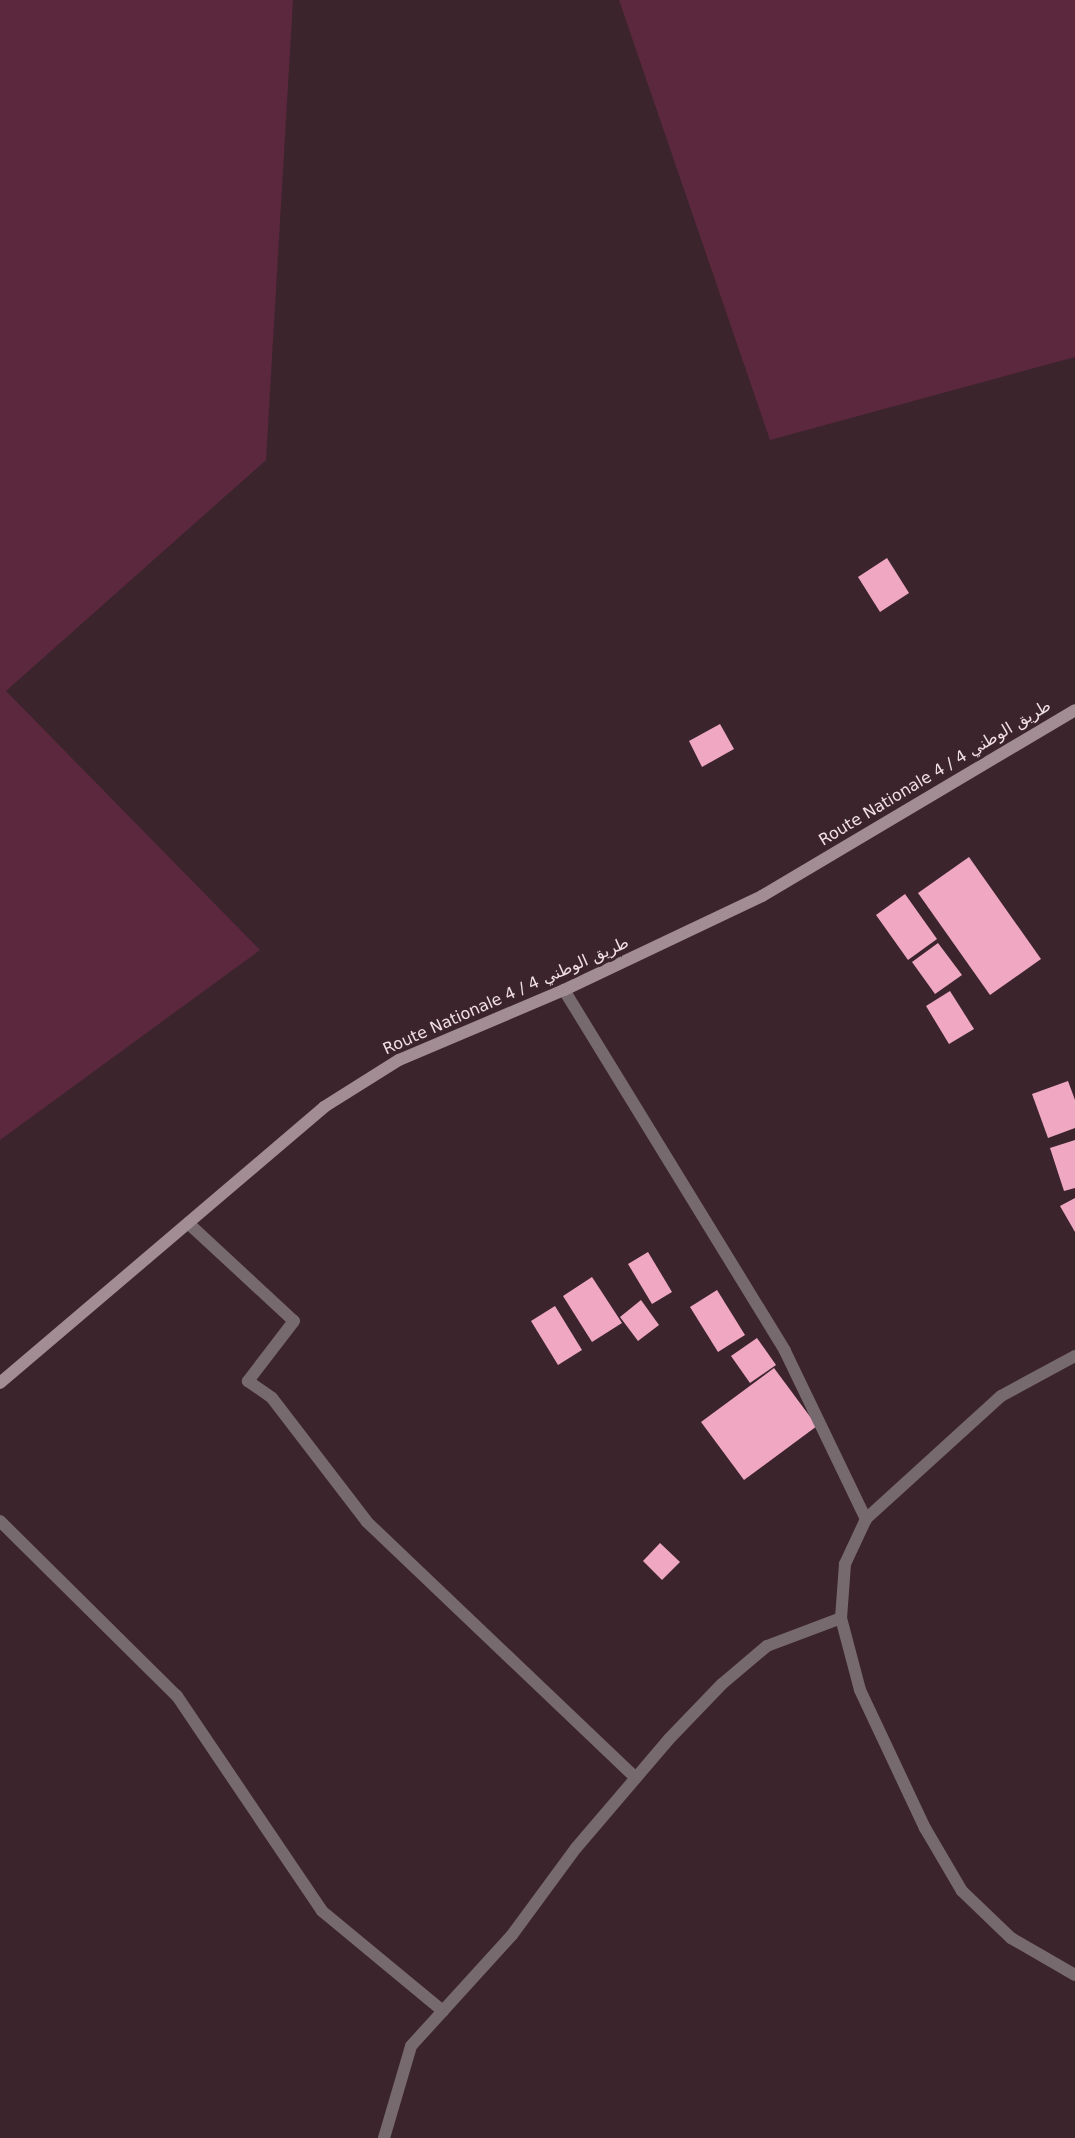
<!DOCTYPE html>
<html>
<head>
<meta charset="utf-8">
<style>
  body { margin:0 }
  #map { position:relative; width:1075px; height:2138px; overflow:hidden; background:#3c242d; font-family:"DejaVu Sans",Vazirmatn,sans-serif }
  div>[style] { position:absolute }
  .green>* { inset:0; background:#5b283e }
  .building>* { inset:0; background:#f0a8c2 }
  .minor>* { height:12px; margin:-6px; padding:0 6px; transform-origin:6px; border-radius:6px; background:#776a6e }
  .secondary>* { height:12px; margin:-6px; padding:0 6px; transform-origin:6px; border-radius:6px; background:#a18d93 }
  span { translate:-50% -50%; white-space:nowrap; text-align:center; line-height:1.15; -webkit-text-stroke:6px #3c242d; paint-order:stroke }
  .street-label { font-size:16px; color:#f0dfe5 }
</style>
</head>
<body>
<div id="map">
  <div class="green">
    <div style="clip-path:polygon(0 0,293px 0,266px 460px,6px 691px,260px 950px,0 1140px)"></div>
    <div style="clip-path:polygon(619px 0,1075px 0,1075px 357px,770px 440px)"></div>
  </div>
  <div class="building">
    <div style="clip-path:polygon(887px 558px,909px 593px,880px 612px,858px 577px)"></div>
    <div style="clip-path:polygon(720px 724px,734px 749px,702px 767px,689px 741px)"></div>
    <div style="clip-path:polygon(969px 857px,1041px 959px,990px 995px,918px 893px)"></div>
    <div style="clip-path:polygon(905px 894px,937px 939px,908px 960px,876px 915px)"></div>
    <div style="clip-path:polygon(938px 943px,962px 975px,935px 994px,912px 962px)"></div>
    <div style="clip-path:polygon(950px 991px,974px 1029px,949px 1044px,926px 1006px)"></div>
    <div style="clip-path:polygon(1068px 1081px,1075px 1100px,1075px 1128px,1048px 1138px,1032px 1094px)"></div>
    <div style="clip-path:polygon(1075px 1140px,1075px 1188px,1064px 1191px,1050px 1148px)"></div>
    <div style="clip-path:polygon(1075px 1198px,1075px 1232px,1060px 1206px)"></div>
    <div style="clip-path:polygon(648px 1252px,672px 1292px,652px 1304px,628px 1264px)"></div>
    <div style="clip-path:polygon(592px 1277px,622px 1323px,592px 1342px,563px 1296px)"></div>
    <div style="clip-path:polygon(717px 1290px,745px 1335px,718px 1352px,690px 1307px)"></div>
    <div style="clip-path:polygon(641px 1300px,659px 1325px,638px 1341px,620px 1317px)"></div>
    <div style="clip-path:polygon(555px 1306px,582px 1350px,558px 1365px,531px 1321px)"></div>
    <div style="clip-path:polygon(757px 1338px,776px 1365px,750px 1383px,731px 1356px)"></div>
    <div style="clip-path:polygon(774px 1368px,817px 1426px,744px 1480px,701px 1422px)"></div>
    <div style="clip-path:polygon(660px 1543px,680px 1562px,662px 1580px,643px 1561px)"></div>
  </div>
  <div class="minor">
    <div style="left:564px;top:990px;width:423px;rotate:58.5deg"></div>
    <div style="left:785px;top:1351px;width:187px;rotate:64.3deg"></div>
    <div style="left:188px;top:1223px;width:144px;rotate:42.8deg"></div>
    <div style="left:294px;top:1321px;width:76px;rotate:127.5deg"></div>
    <div style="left:248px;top:1381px;width:29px;rotate:35deg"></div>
    <div style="left:272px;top:1398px;width:156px;rotate:52.5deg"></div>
    <div style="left:367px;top:1522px;width:371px;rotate:43.6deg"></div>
    <div style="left:1075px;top:1356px;width:84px;rotate:151.6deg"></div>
    <div style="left:1001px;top:1396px;width:183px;rotate:137.7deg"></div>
    <div style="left:866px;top:1519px;width:50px;rotate:115deg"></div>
    <div style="left:845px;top:1564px;width:54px;rotate:94.2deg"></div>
    <div style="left:841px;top:1618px;width:74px;rotate:75.2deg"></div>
    <div style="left:860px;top:1690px;width:153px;rotate:64.8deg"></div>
    <div style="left:925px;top:1828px;width:73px;rotate:59.6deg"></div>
    <div style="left:962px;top:1891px;width:68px;rotate:43.8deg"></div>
    <div style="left:1011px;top:1938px;width:74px;rotate:30deg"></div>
    <div style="left:0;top:1521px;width:249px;rotate:44.7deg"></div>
    <div style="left:177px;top:1696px;width:259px;rotate:56deg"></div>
    <div style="left:322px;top:1911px;width:157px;rotate:39.6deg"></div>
    <div style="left:384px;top:2138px;width:96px;rotate:-73.6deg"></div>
    <div style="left:411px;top:2046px;width:150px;rotate:-47.7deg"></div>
    <div style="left:512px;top:1935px;width:108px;rotate:-53.7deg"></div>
    <div style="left:576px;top:1848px;width:143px;rotate:-49.5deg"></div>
    <div style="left:669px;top:1739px;width:76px;rotate:-46.1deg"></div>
    <div style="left:722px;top:1684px;width:59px;rotate:-40.2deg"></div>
    <div style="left:767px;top:1646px;width:79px;rotate:-20.7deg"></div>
  </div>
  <div class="secondary">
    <div style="left:0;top:1383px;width:426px;rotate:-40.4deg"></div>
    <div style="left:324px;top:1107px;width:89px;rotate:-32.1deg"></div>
    <div style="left:399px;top:1060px;width:179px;rotate:-23deg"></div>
    <div style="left:564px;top:990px;width:219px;rotate:-25.4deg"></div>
    <div style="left:762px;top:896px;width:364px;rotate:-30.7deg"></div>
  </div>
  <div class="street-label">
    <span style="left:935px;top:773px;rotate:-31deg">Route Nationale 4 / طريق الوطني 4</span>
    <span style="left:506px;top:996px;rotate:-24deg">Route Nationale 4 / طريق الوطني 4</span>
  </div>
</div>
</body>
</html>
